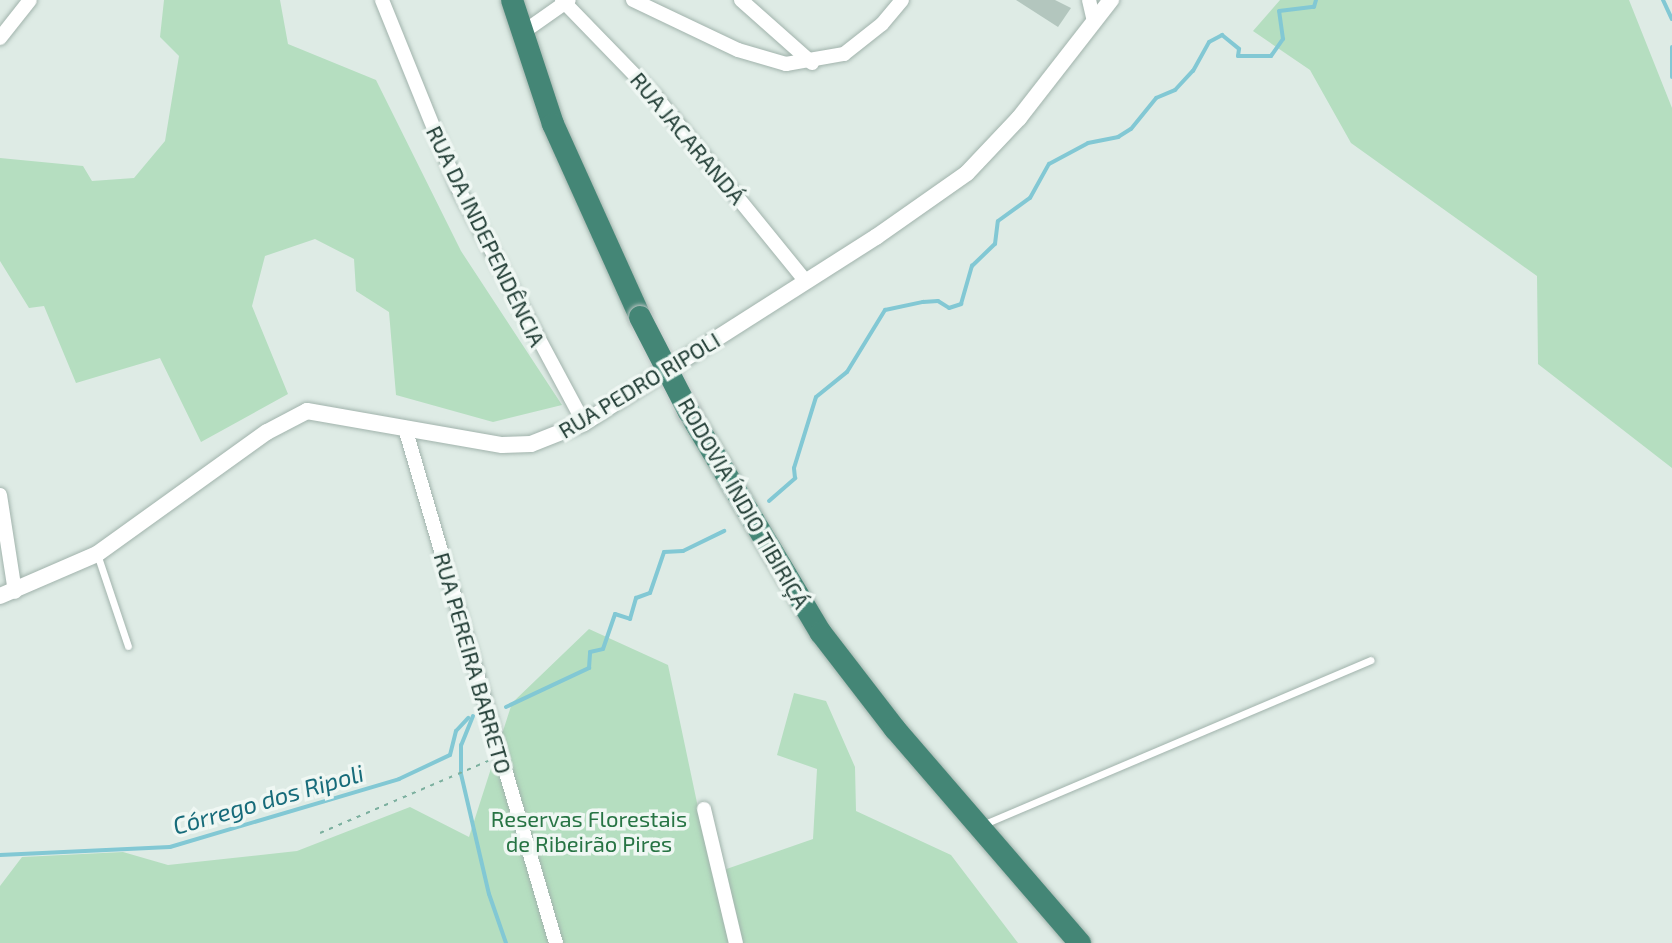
<!DOCTYPE html>
<html>
<head>
<meta charset="utf-8">
<style>
  body { margin:0 }
  #map { position:relative; width:1672px; height:943px; overflow:hidden; background:#deebe5; font-family:"Exo 2",sans-serif }
  div>[style] { position:absolute }
  .green>* { inset:0; background:#b5dec0 }
  .stream>* { height:4px; margin:-2px; padding:0 2px; transform-origin:2px; border-radius:2px; background:#82c8d4 }
  .building>* { inset:0; background:#b3c6be }
  .path>* { height:2px; margin-top:-1px; transform-origin:0; background:repeating-linear-gradient(90deg,#7cb09f 0 4px,transparent 0 10px) }
  .roads { filter:drop-shadow(0 0 2px #a1b3ac) drop-shadow(0 0 2px #a1b3ac) }
  .service>* { height:7px; margin:-3.5px; padding:0 3.5px; transform-origin:3.5px; border-radius:3.5px; background:#fff }
  .minor>* { height:14px; margin:-7px; padding:0 7px; transform-origin:7px; border-radius:7px; background:#fff }
  .tertiary>* { height:16px; margin:-8px; padding:0 8px; transform-origin:8px; border-radius:8px; background:#fff }
  .trunk>* { height:22px; margin:-11px; padding:0 11px; transform-origin:11px; border-radius:11px; background:#448676 }
  .bridges { filter:drop-shadow(0 0 2px #c0c8c6) drop-shadow(0 0 2px #c0c8c6) }
  .trunk-bridge>* { height:22px; margin:-11px; padding:0 11px; transform-origin:11px; border-radius:11px; background:#448676 }
  span { translate:-50% -50%; white-space:nowrap; text-align:center; line-height:1.15; -webkit-text-stroke:7px #eff7f3; paint-order:stroke }
  .street-label { font-size:22px; color:#1f3b33 }
  .park-label { font-size:22px; color:#277444 }
  .water-label { font-size:24px; color:#166b7a; font-style:italic }
</style>
</head>
<body>
<div id="map">
  <div class="green">
    <div style="clip-path:polygon(164px 0,280px 0,288px 44px,376px 80px,461px 251px,562px 405px,493px 422px,396px 395px,389px 312px,356px 291px,354px 259px,315px 239px,265px 256px,252px 306px,288px 394px,201px 442px,160px 358px,76px 383px,44px 306px,29px 308px,0 261px,0 158px,83px 166px,92px 181px,134px 178px,165px 141px,179px 56px,160px 37px)"></div>
    <div style="clip-path:polygon(1280px 0,1629px 0,1672px 108px,1672px 468px,1538px 364px,1537px 276px,1351px 143px,1310px 70px,1253px 31px)"></div>
    <div style="clip-path:polygon(589px 629px,668px 665px,712px 874px,813px 839px,817px 769px,777px 755px,794px 693px,826px 701px,855px 767px,856px 811px,951px 855px,1018px 943px,0 943px,0 886px,22px 857px,123px 852px,168px 865px,297px 851px,410px 807px,469px 837px,512px 703px)"></div>
  </div>
  <div class="stream">
    <div style="left:1663px;top:0;width:21px;rotate:65deg"></div>
    <div style="left:1672px;top:47px;width:30px;rotate:90deg"></div>
    <div style="left:769px;top:501px;width:35px;rotate:-41deg"></div>
    <div style="left:795px;top:478px;width:10px;rotate:-96deg"></div>
    <div style="left:794px;top:468px;width:74px;rotate:-72.8deg"></div>
    <div style="left:816px;top:397px;width:40px;rotate:-39deg"></div>
    <div style="left:847px;top:372px;width:73px;rotate:-58.5deg"></div>
    <div style="left:885px;top:310px;width:39px;rotate:-12deg"></div>
    <div style="left:923px;top:302px;width:15px;rotate:-4deg"></div>
    <div style="left:938px;top:301px;width:13px;rotate:32deg"></div>
    <div style="left:949px;top:308px;width:13px;rotate:-18deg"></div>
    <div style="left:961px;top:304px;width:40px;rotate:-74deg"></div>
    <div style="left:972px;top:266px;width:32px;rotate:-44deg"></div>
    <div style="left:995px;top:244px;width:23px;rotate:-83deg"></div>
    <div style="left:998px;top:221px;width:39px;rotate:-36deg"></div>
    <div style="left:1030px;top:198px;width:39px;rotate:-61deg"></div>
    <div style="left:1049px;top:164px;width:44px;rotate:-28.3deg"></div>
    <div style="left:1088px;top:143px;width:31px;rotate:-11deg"></div>
    <div style="left:1118px;top:137px;width:15px;rotate:-32deg"></div>
    <div style="left:1131px;top:129px;width:40px;rotate:-51deg"></div>
    <div style="left:1156px;top:98px;width:21px;rotate:-23deg"></div>
    <div style="left:1175px;top:90px;width:26px;rotate:-47deg"></div>
    <div style="left:1193px;top:71px;width:33px;rotate:-61deg"></div>
    <div style="left:1209px;top:42px;width:15px;rotate:-28deg"></div>
    <div style="left:1222px;top:35px;width:22px;rotate:39deg"></div>
    <div style="left:1239px;top:49px;width:7px;rotate:98deg"></div>
    <div style="left:1238px;top:56px;width:33px"></div>
    <div style="left:1271px;top:56px;width:21px;rotate:-55deg"></div>
    <div style="left:1283px;top:39px;width:28px;rotate:-98deg"></div>
    <div style="left:1279px;top:11px;width:35px;rotate:-7deg"></div>
    <div style="left:1314px;top:7px;width:7px;rotate:-74deg"></div>
    <div style="left:506px;top:707px;width:92px;rotate:-25.2deg"></div>
    <div style="left:589px;top:668px;width:16px;rotate:-86deg"></div>
    <div style="left:590px;top:652px;width:13px;rotate:-13deg"></div>
    <div style="left:603px;top:649px;width:37px;rotate:-71deg"></div>
    <div style="left:615px;top:614px;width:16px;rotate:18deg"></div>
    <div style="left:630px;top:619px;width:22px;rotate:-74deg"></div>
    <div style="left:636px;top:598px;width:15px;rotate:-20deg"></div>
    <div style="left:650px;top:593px;width:43px;rotate:-71.1deg"></div>
    <div style="left:664px;top:552px;width:19px;rotate:-3deg"></div>
    <div style="left:683px;top:551px;width:46px;rotate:-26deg"></div>
    <div style="left:473px;top:716px;width:31px;rotate:112deg"></div>
    <div style="left:461px;top:745px;width:29px;rotate:90deg"></div>
    <div style="left:461px;top:774px;width:123px;rotate:76.9deg"></div>
    <div style="left:489px;top:894px;width:52px;rotate:70.9deg"></div>
    <div style="left:0;top:855px;width:170px;rotate:-2.7deg"></div>
    <div style="left:170px;top:847px;width:239px;rotate:-16.5deg"></div>
    <div style="left:399px;top:779px;width:56px;rotate:-25.2deg"></div>
    <div style="left:450px;top:755px;width:25px;rotate:-76deg"></div>
    <div style="left:456px;top:731px;width:18px;rotate:-47deg"></div>
  </div>
  <div class="building">
    <div style="clip-path:polygon(1016px 0,1055px 0,1071px 8px,1058px 27px)"></div>
  </div>
  <div class="path">
    <div style="left:320px;top:833px;width:183px;rotate:-23.2deg"></div>
  </div>
  <div class="roads">
    <div class="service">
      <div style="left:97px;top:554px;width:97px;rotate:71.4deg"></div>
      <div style="left:982px;top:825px;width:422px;rotate:-23deg"></div>
    </div>
    <div class="minor">
      <div style="left:382px;top:0;width:203px;rotate:68deg"></div>
      <div style="left:458px;top:188px;width:267px;rotate:61.8deg"></div>
      <div style="left:562px;top:0;width:135px;rotate:45.9deg"></div>
      <div style="left:656px;top:97px;width:235px;rotate:50.9deg"></div>
      <div style="left:633px;top:0;width:116px;rotate:25.5deg"></div>
      <div style="left:738px;top:50px;width:50px;rotate:16.3deg"></div>
      <div style="left:786px;top:64px;width:59px;rotate:-9.8deg"></div>
      <div style="left:844px;top:54px;width:48px;rotate:-38.3deg"></div>
      <div style="left:882px;top:24px;width:31px;rotate:-50deg"></div>
      <div style="left:741px;top:0;width:95px;rotate:41.6deg"></div>
      <div style="left:1089px;top:0;width:22px;rotate:77deg"></div>
      <div style="left:522px;top:33px;width:57px;rotate:-35.1deg"></div>
      <div style="left:0;top:38px;width:48px;rotate:-51.7deg"></div>
      <div style="left:405px;top:428px;width:537px;rotate:73.66deg"></div>
      <div style="left:0;top:495px;width:98px;rotate:81.2deg"></div>
      <div style="left:704px;top:809px;width:138px;rotate:76.6deg"></div>
    </div>
    <div class="tertiary">
      <div style="left:0;top:596px;width:106px;rotate:-23.4deg"></div>
      <div style="left:97px;top:554px;width:209px;rotate:-35.7deg"></div>
      <div style="left:267px;top:432px;width:45px;rotate:-27.7deg"></div>
      <div style="left:307px;top:411px;width:198px;rotate:9.9deg"></div>
      <div style="left:502px;top:445px;width:29px;rotate:-2deg"></div>
      <div style="left:531px;top:444px;width:57px;rotate:-21.6deg"></div>
      <div style="left:584px;top:423px;width:346px;rotate:-32.5deg"></div>
      <div style="left:876px;top:237px;width:111px;rotate:-35.1deg"></div>
      <div style="left:967px;top:173px;width:76px;rotate:-46.6deg"></div>
      <div style="left:1019px;top:118px;width:150px;rotate:-52.1deg"></div>
    </div>
    <div class="trunk">
      <div style="left:512px;top:0;width:131px;rotate:71.7deg"></div>
      <div style="left:553px;top:124px;width:212px;rotate:65.7deg"></div>
      <div style="left:689px;top:412px;width:257px;rotate:59.2deg"></div>
      <div style="left:821px;top:633px;width:121px;rotate:52.4deg"></div>
      <div style="left:895px;top:729px;width:283px;rotate:49.2deg"></div>
    </div>
  </div>
  <div class="bridges">
    <div class="trunk-bridge">
      <div style="left:640px;top:317px;width:107px;rotate:62.7deg"></div>
    </div>
  </div>
  <div class="street-label">
    <span style="left:688px;top:138px;rotate:50deg">RUA JACARANDÁ</span>
    <span style="left:486px;top:236px;rotate:64deg">RUA DA INDEPENDÊNCIA</span>
    <span style="left:639px;top:385px;rotate:-31deg">RUA PEDRO RIPOLI</span>
    <span style="left:744px;top:503px;rotate:60deg">RODOVIA ÍNDIO TIBIRIÇÁ</span>
    <span style="left:473px;top:663px;rotate:74deg">RUA PEREIRA BARRETO</span>
  </div>
  <div class="park-label">
    <span style="left:589px;top:831px">Reservas Florestais<br>de Ribeirão Pires</span>
  </div>
  <div class="water-label">
    <span style="left:268px;top:799px;rotate:-16deg">Córrego dos Ripoli</span>
  </div>
</div>
</body>
</html>
